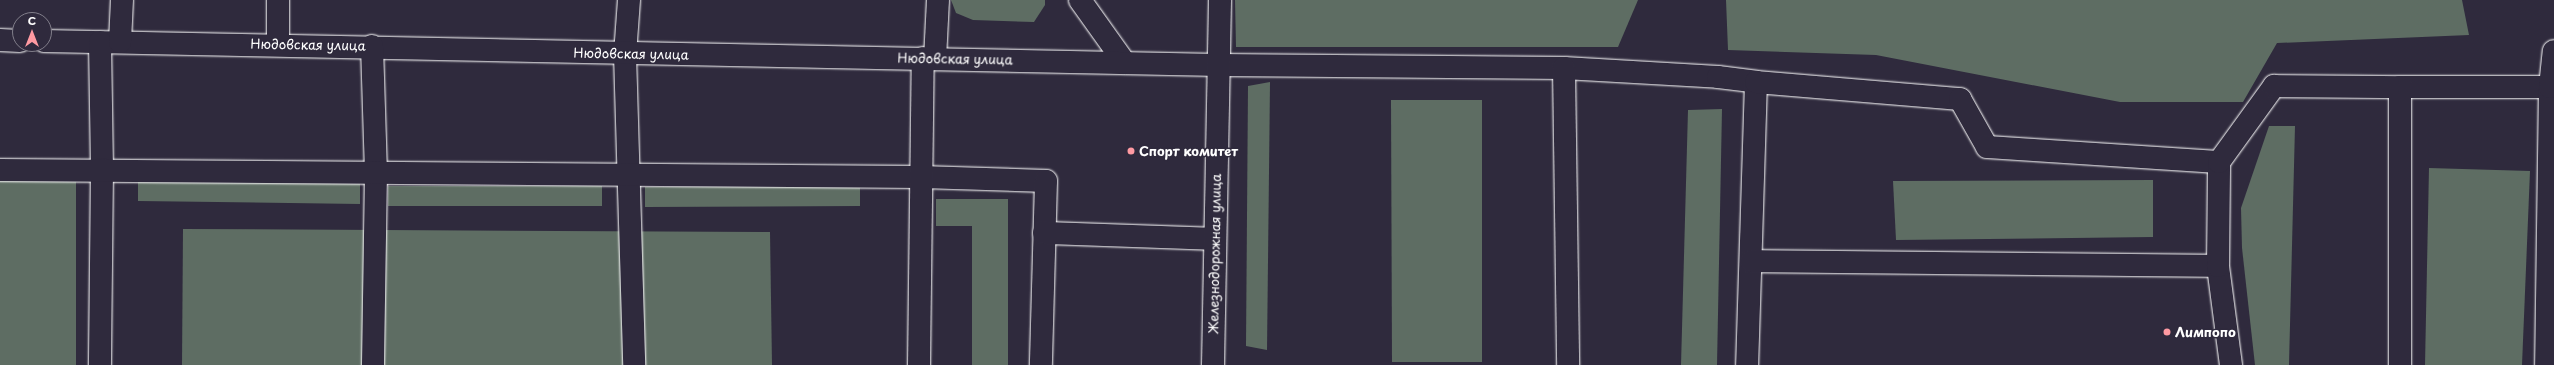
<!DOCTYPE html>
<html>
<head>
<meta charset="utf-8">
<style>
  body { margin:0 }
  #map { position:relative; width:2554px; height:365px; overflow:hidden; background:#2f2a3d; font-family:"Playpen Sans",sans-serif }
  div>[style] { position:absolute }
  .green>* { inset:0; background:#5e6d63 }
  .roads { filter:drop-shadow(0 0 1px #fff) drop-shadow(0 0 1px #fff) }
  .minor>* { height:22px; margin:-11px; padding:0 11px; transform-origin:11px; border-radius:11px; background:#2f2a3d }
  .dots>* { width:11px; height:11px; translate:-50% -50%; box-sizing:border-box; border:2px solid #2f2a3d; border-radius:50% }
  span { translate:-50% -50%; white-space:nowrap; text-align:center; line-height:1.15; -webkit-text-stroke:3px #2f2a3d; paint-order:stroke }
  .street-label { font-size:13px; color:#fff }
  .poi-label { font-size:13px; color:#fff; font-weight:700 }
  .left { translate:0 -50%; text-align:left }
  .north { position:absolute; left:12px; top:12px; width:40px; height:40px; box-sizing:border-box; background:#2f2a3d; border:1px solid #827f8b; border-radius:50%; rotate:0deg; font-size:11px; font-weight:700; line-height:16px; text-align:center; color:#fff }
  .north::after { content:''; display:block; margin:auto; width:14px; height:18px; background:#ff9aa2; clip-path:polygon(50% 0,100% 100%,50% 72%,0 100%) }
</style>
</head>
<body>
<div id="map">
  <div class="green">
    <div style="clip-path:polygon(951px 0,1045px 0,1045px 5px,1034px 22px,973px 20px,956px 13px)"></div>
    <div style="clip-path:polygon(1235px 0,1638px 0,1618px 47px,1236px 47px)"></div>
    <div style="clip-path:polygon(1726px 0,2462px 0,2469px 35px,2277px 43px,2243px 102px,2120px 102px,1876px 55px,1728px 50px)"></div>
    <div style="clip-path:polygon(1270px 82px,1270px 83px,1267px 350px,1246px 346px,1248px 86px)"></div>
    <div style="clip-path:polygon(1391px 100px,1482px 100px,1482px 362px,1392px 362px)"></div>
    <div style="clip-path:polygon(1722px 109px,1717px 365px,1681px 365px,1688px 110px)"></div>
    <div style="clip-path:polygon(2269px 126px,2295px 126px,2289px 365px,2255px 365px,2242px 248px,2241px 208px)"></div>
    <div style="clip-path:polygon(2429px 168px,2530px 171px,2522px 365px,2425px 365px)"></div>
    <div style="clip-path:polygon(138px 178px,360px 180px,360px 204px,138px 201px)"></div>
    <div style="clip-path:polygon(2153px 180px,2153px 237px,1896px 240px,1893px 181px)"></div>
    <div style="clip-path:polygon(0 181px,76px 181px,76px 365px,0 365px)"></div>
    <div style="clip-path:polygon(388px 186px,602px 186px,602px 206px,388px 206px)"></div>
    <div style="clip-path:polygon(860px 186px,860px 206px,645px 207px,645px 187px)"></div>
    <div style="clip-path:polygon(936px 199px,1008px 199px,1008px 365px,972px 365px,972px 226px,936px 226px)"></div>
    <div style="clip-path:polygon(183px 229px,770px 232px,772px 365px,182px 365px)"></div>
  </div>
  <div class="roads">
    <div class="minor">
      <div style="left:629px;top:0;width:54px;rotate:94.2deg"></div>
      <div style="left:625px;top:54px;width:311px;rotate:88.3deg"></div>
      <div style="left:1080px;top:0;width:77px;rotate:54.5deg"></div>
      <div style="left:0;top:40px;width:20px;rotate:3deg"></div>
      <div style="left:44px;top:41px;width:1175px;rotate:1.17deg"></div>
      <div style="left:1219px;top:65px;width:345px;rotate:0.5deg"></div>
      <div style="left:1564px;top:68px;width:154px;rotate:3.3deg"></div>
      <div style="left:1718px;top:77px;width:38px;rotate:7deg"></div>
      <div style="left:1756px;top:82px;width:283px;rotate:91.8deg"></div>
      <div style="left:100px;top:42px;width:127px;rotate:89.1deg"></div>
      <div style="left:102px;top:169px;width:196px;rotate:90.6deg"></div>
      <div style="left:120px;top:42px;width:42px;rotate:-87.3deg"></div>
      <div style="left:278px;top:45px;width:45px;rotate:-90deg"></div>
      <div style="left:372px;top:46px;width:126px;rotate:88.2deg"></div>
      <div style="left:376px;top:172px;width:193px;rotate:90.9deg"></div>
      <div style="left:935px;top:59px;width:59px;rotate:-87.1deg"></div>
      <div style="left:1564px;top:68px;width:297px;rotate:89.2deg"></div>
      <div style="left:1756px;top:82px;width:205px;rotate:4.8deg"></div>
      <div style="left:1960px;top:99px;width:55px;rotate:60.6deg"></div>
      <div style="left:1987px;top:147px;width:232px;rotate:3.7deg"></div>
      <div style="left:2400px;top:87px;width:150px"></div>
      <div style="left:2550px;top:87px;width:278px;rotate:90.8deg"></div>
      <div style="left:2550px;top:87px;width:36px;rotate:-84deg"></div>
      <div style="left:0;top:170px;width:921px;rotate:0.44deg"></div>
      <div style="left:921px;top:177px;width:125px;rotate:1.8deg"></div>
      <div style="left:1046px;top:181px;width:184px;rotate:91.6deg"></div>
      <div style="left:1044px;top:233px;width:170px;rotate:2deg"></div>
      <div style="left:1751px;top:261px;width:467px;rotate:0.6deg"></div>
      <div style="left:919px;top:365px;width:307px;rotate:-89.3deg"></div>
      <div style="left:1213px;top:365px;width:365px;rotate:-88.9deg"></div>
      <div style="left:2231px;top:365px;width:100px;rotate:-97.5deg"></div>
      <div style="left:2218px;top:266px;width:104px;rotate:-89.4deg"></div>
      <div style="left:2219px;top:162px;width:94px;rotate:-54.1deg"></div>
      <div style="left:2274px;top:86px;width:126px;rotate:0.5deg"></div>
      <div style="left:2400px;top:87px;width:278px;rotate:90deg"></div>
    </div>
  </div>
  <div class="dots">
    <div style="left:1131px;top:151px;background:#ff9aa2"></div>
    <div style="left:2167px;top:332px;background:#ff9aa2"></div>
  </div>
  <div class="street-label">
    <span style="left:308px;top:45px;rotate:1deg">Нюдовская улица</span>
    <span style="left:631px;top:54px;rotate:1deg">Нюдовская улица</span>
    <span style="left:955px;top:59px;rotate:1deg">Нюдовская улица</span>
    <span style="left:1215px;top:254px;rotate:-89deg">Железнодорожная улица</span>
  </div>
  <div class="poi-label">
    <span class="left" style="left:1139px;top:151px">Спорт комитет</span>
    <span class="left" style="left:2175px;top:332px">Лимпопо</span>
  </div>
  <div class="north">С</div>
</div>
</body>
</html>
